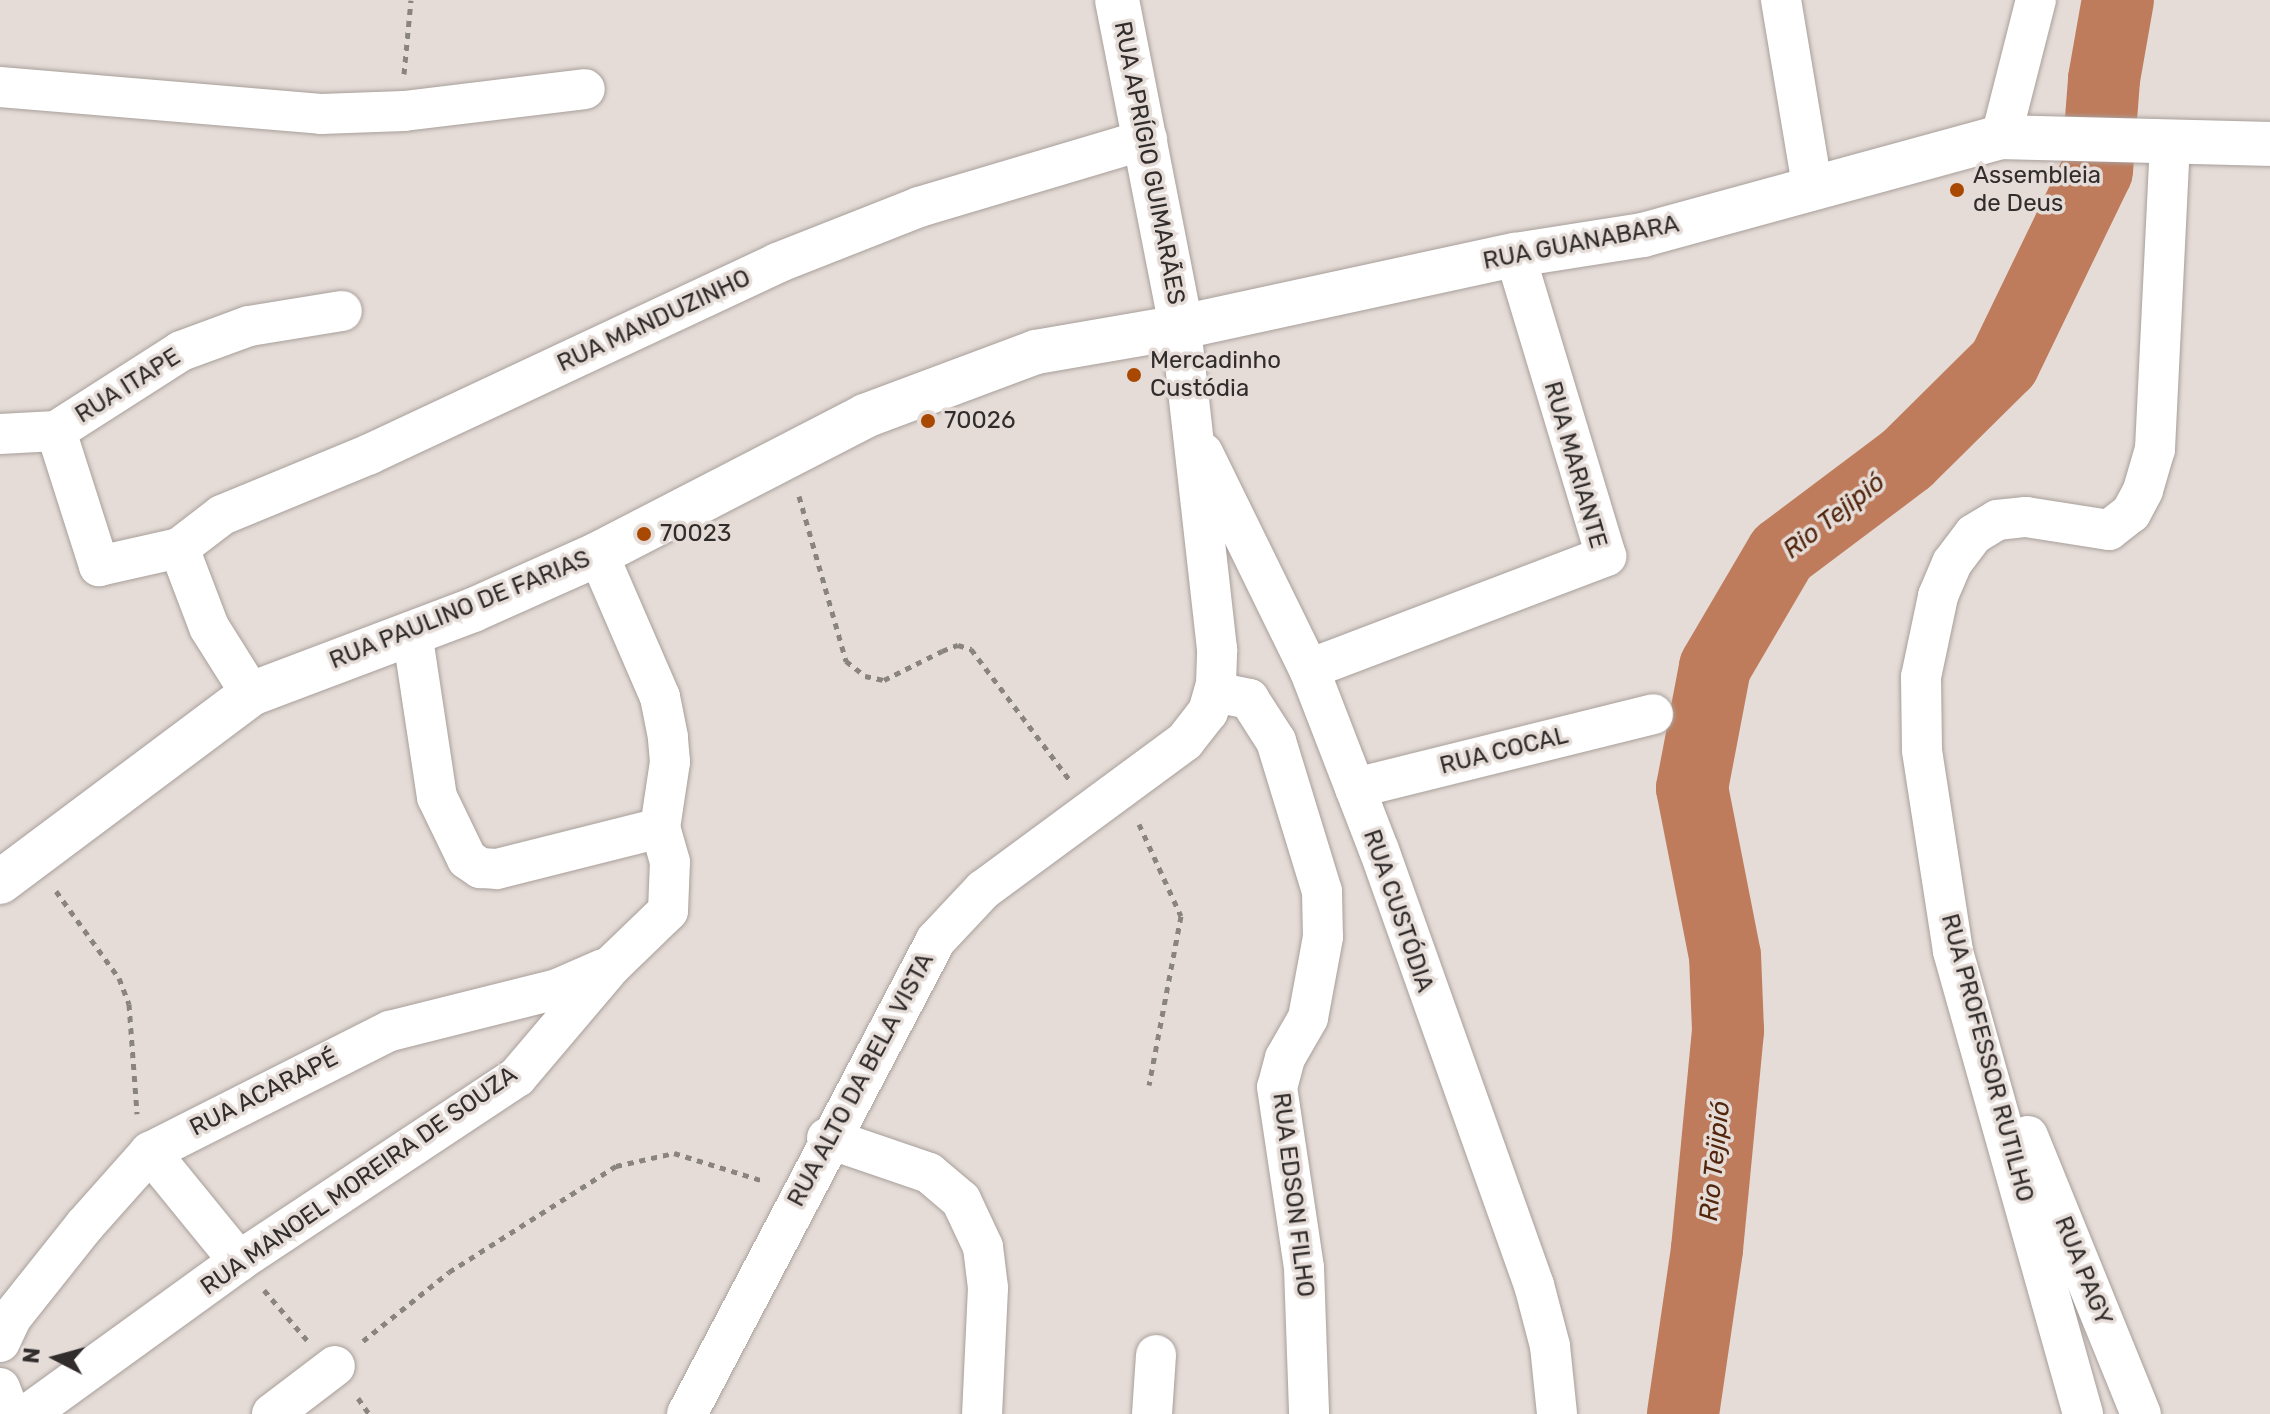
<!DOCTYPE html>
<html>
<head>
<meta charset="utf-8">
<style>
  body { margin:0 }
  #map { position:relative; width:2270px; height:1414px; overflow:hidden; background:#e5dcd7; font-family:Rubik,sans-serif }
  div>[style] { position:absolute }
  .river>* { height:72px; margin:-36px; padding:0 36px; transform-origin:36px; border-radius:36px; background:#bf7c5c }
  .path>* { height:5px; margin-top:-2.5px; transform-origin:0; background:repeating-linear-gradient(90deg,#8a8481 0 6px,transparent 0 12px) }
  .roads { filter:drop-shadow(0 0 2px #a89f9b) drop-shadow(0 0 2px #a89f9b) }
  .minor>* { height:40px; margin:-20px; padding:0 20px; transform-origin:20px; border-radius:20px; background:#fff }
  .tertiary>* { height:44px; margin:-22px; padding:0 22px; transform-origin:22px; border-radius:22px; background:#fff }
  .dots>* { width:22px; height:22px; translate:-50% -50%; box-sizing:border-box; border:4px solid #e5dcd7; border-radius:50% }
  span { translate:-50% -50%; white-space:nowrap; text-align:center; line-height:1.15; -webkit-text-stroke:7px #e5dcd7; paint-order:stroke }
  .street-label { font-size:24px; color:#312d2c }
  .poi-label { font-size:24px; color:#312d2c }
  .left { translate:0 -50%; text-align:left }
  .water-label { font-size:26px; color:#52260d; font-style:italic }
  .north { position:absolute; left:16px; top:1318px; width:80px; height:80px; -webkit-text-stroke:6px #e5dcd7; paint-order:stroke; rotate:276deg; font-size:22px; font-weight:700; line-height:32px; text-align:center; color:#312d2c }
  .north::after { content:''; display:block; margin:auto; width:28px; height:36px; background:#312d2c; clip-path:polygon(50% 0,100% 100%,50% 72%,0 100%) }
</style>
</head>
<body>
<div id="map">
  <div class="river">
    <div style="left:1683px;top:1414px;width:167px;rotate:-81.7deg"></div>
    <div style="left:1707px;top:1249px;width:220px;rotate:-84.5deg"></div>
    <div style="left:1728px;top:1030px;width:74px;rotate:-92.3deg"></div>
    <div style="left:1725px;top:956px;width:171px;rotate:-101.1deg"></div>
    <div style="left:1692px;top:788px;width:123px;rotate:-79.2deg"></div>
    <div style="left:1715px;top:667px;width:132px;rotate:-59.6deg"></div>
    <div style="left:1782px;top:553px;width:156px;rotate:-36.9deg"></div>
    <div style="left:1907px;top:459px;width:136px;rotate:-44.7deg"></div>
    <div style="left:2004px;top:363px;width:213px;rotate:-64.2deg"></div>
    <div style="left:2097px;top:171px;width:92px;rotate:-85.6deg"></div>
    <div style="left:2104px;top:79px;width:80px;rotate:-80deg"></div>
  </div>
  <div class="path">
    <div style="left:404px;top:74px;width:74px;rotate:-84.6deg"></div>
    <div style="left:799px;top:496px;width:172px;rotate:74.1deg"></div>
    <div style="left:846px;top:661px;width:24px;rotate:38deg"></div>
    <div style="left:865px;top:676px;width:19px;rotate:12deg"></div>
    <div style="left:884px;top:680px;width:65px;rotate:-26.6deg"></div>
    <div style="left:942px;top:651px;width:17px;rotate:-21deg"></div>
    <div style="left:958px;top:645px;width:14px;rotate:17deg"></div>
    <div style="left:971px;top:649px;width:163px;rotate:53deg"></div>
    <div style="left:1139px;top:824px;width:101px;rotate:65.5deg"></div>
    <div style="left:1181px;top:916px;width:172px;rotate:100.7deg"></div>
    <div style="left:56px;top:891px;width:107px;rotate:54.1deg"></div>
    <div style="left:119px;top:978px;width:28px;rotate:69deg"></div>
    <div style="left:129px;top:1004px;width:110px;rotate:85.8deg"></div>
    <div style="left:264px;top:1290px;width:66px;rotate:49.3deg"></div>
    <div style="left:363px;top:1341px;width:110px;rotate:-38.7deg"></div>
    <div style="left:449px;top:1272px;width:198px;rotate:-32.4deg"></div>
    <div style="left:616px;top:1166px;width:59px;rotate:-12.6deg"></div>
    <div style="left:674px;top:1153px;width:94px;rotate:17.3deg"></div>
    <div style="left:358px;top:1398px;width:19px;rotate:55deg"></div>
  </div>
  <div class="roads">
    <div class="minor">
      <div style="left:1781px;top:0;width:188px;rotate:80.5deg"></div>
      <div style="left:0;top:87px;width:322px;rotate:4.8deg"></div>
      <div style="left:321px;top:114px;width:83px;rotate:-2.1deg"></div>
      <div style="left:404px;top:111px;width:182px;rotate:-6.9deg"></div>
      <div style="left:2001px;top:137px;width:141px;rotate:-75.7deg"></div>
      <div style="left:56px;top:431px;width:142px;rotate:72.3deg"></div>
      <div style="left:99px;top:566px;width:82px;rotate:-12.7deg"></div>
      <div style="left:179px;top:548px;width:54px;rotate:-37.5deg"></div>
      <div style="left:222px;top:515px;width:160px;rotate:-22.4deg"></div>
      <div style="left:370px;top:454px;width:450px;rotate:-25.1deg"></div>
      <div style="left:777px;top:263px;width:153px;rotate:-21.5deg"></div>
      <div style="left:919px;top:207px;width:238px;rotate:-16.6deg"></div>
      <div style="left:0;top:434px;width:56px;rotate:-3.1deg"></div>
      <div style="left:56px;top:431px;width:148px;rotate:-32.6deg"></div>
      <div style="left:181px;top:351px;width:72px;rotate:-20.2deg"></div>
      <div style="left:249px;top:326px;width:94px;rotate:-9.2deg"></div>
      <div style="left:1203px;top:453px;width:241px;rotate:63.9deg"></div>
      <div style="left:1309px;top:669px;width:194px;rotate:68.9deg"></div>
      <div style="left:1379px;top:850px;width:462px;rotate:70.4deg"></div>
      <div style="left:1534px;top:1285px;width:63px;rotate:75.3deg"></div>
      <div style="left:1550px;top:1346px;width:68px;rotate:84.1deg"></div>
      <div style="left:179px;top:548px;width:85px;rotate:69.2deg"></div>
      <div style="left:209px;top:627px;width:79px;rotate:57.9deg"></div>
      <div style="left:412px;top:632px;width:167px;rotate:81.4deg"></div>
      <div style="left:437px;top:797px;width:69px;rotate:64.2deg"></div>
      <div style="left:467px;top:859px;width:16px;rotate:35deg"></div>
      <div style="left:480px;top:868px;width:17px;rotate:3deg"></div>
      <div style="left:497px;top:869px;width:168px;rotate:-14.1deg"></div>
      <div style="left:1309px;top:669px;width:318px;rotate:-20.8deg"></div>
      <div style="left:1606px;top:556px;width:314px;rotate:-106.8deg"></div>
      <div style="left:1214px;top:692px;width:36px;rotate:11deg"></div>
      <div style="left:1249px;top:699px;width:50px;rotate:57.3deg"></div>
      <div style="left:1276px;top:741px;width:157px;rotate:73deg"></div>
      <div style="left:1322px;top:891px;width:46px;rotate:88.8deg"></div>
      <div style="left:1323px;top:937px;width:82px;rotate:100.5deg"></div>
      <div style="left:1308px;top:1018px;width:46px;rotate:119.9deg"></div>
      <div style="left:1285px;top:1058px;width:30px;rotate:105deg"></div>
      <div style="left:1277px;top:1087px;width:183px;rotate:81.5deg"></div>
      <div style="left:1304px;top:1268px;width:146px;rotate:88deg"></div>
      <div style="left:1355px;top:788px;width:307px;rotate:-13.9deg"></div>
      <div style="left:2028px;top:1136px;width:300px;rotate:67.9deg"></div>
      <div style="left:827px;top:1138px;width:108px;rotate:18.9deg"></div>
      <div style="left:929px;top:1173px;width:42px;rotate:40.2deg"></div>
      <div style="left:961px;top:1200px;width:52px;rotate:64.9deg"></div>
      <div style="left:983px;top:1247px;width:41px;rotate:83deg"></div>
      <div style="left:988px;top:1288px;width:126px;rotate:92.7deg"></div>
      <div style="left:150px;top:1152px;width:141px;rotate:50.8deg"></div>
      <div style="left:0;top:1342px;width:26px;rotate:-65deg"></div>
      <div style="left:11px;top:1318px;width:119px;rotate:-51.5deg"></div>
      <div style="left:85px;top:1225px;width:98px;rotate:-48.3deg"></div>
      <div style="left:150px;top:1152px;width:269px;rotate:-26.8deg"></div>
      <div style="left:390px;top:1031px;width:172px;rotate:-14.1deg"></div>
      <div style="left:557px;top:989px;width:50px;rotate:-23.5deg"></div>
      <div style="left:0;top:1388px;width:28px;rotate:69deg"></div>
      <div style="left:28px;top:1414px;width:261px;rotate:-35.9deg"></div>
      <div style="left:239px;top:1261px;width:333px;rotate:-33.5deg"></div>
      <div style="left:517px;top:1077px;width:145px;rotate:-49.7deg"></div>
      <div style="left:611px;top:966px;width:79px;rotate:-44deg"></div>
      <div style="left:668px;top:911px;width:49px;rotate:-87.7deg"></div>
      <div style="left:670px;top:862px;width:35px;rotate:-106deg"></div>
      <div style="left:660px;top:828px;width:67px;rotate:-81.4deg"></div>
      <div style="left:670px;top:762px;width:25px;rotate:-95deg"></div>
      <div style="left:668px;top:737px;width:41px;rotate:-101.3deg"></div>
      <div style="left:660px;top:697px;width:156px;rotate:-113.4deg"></div>
      <div style="left:272px;top:1414px;width:79px;rotate:-37.3deg"></div>
      <div style="left:687px;top:1414px;width:535px;rotate:-62.29deg"></div>
      <div style="left:936px;top:940px;width:69px;rotate:-46.8deg"></div>
      <div style="left:983px;top:890px;width:251px;rotate:-36.4deg"></div>
      <div style="left:1185px;top:741px;width:37px;rotate:-52deg"></div>
      <div style="left:1208px;top:712px;width:29px;rotate:-74deg"></div>
      <div style="left:1216px;top:684px;width:35px;rotate:-88deg"></div>
      <div style="left:1217px;top:649px;width:324px;rotate:-96.4deg"></div>
      <div style="left:1152px;top:1414px;width:59px;rotate:-86.1deg"></div>
      <div style="left:2083px;top:1414px;width:481px;rotate:-105.7deg"></div>
      <div style="left:1953px;top:951px;width:203px;rotate:-98.8deg"></div>
      <div style="left:1922px;top:750px;width:73px;rotate:-90.8deg"></div>
      <div style="left:1921px;top:677px;width:83px;rotate:-78.1deg"></div>
      <div style="left:1938px;top:596px;width:36px;rotate:-67deg"></div>
      <div style="left:1952px;top:563px;width:36px;rotate:-53deg"></div>
      <div style="left:1974px;top:534px;width:27px;rotate:-31deg"></div>
      <div style="left:1997px;top:520px;width:29px;rotate:-6deg"></div>
      <div style="left:2026px;top:517px;width:84px;rotate:8.9deg"></div>
      <div style="left:2109px;top:530px;width:28px;rotate:-38deg"></div>
      <div style="left:2131px;top:513px;width:26px;rotate:-62deg"></div>
      <div style="left:2143px;top:490px;width:43px;rotate:-73.7deg"></div>
      <div style="left:2155px;top:449px;width:309px;rotate:-87.2deg"></div>
    </div>
    <div class="tertiary">
      <div style="left:1117px;top:0;width:333px;rotate:78.9deg"></div>
      <div style="left:0;top:882px;width:314px;rotate:-36.8deg"></div>
      <div style="left:251px;top:694px;width:237px;rotate:-20.7deg"></div>
      <div style="left:473px;top:610px;width:137px;rotate:-24.1deg"></div>
      <div style="left:598px;top:554px;width:301px;rotate:-27.3deg"></div>
      <div style="left:865px;top:416px;width:183px;rotate:-20.5deg"></div>
      <div style="left:1036px;top:352px;width:147px;rotate:-9.8deg"></div>
      <div style="left:1181px;top:327px;width:342px;rotate:-12.2deg"></div>
      <div style="left:1515px;top:255px;width:130px;rotate:-8.9deg"></div>
      <div style="left:1643px;top:235px;width:371px;rotate:-15.3deg"></div>
      <div style="left:2001px;top:137px;width:269px;rotate:1.5deg"></div>
    </div>
  </div>
  <div class="dots">
    <div style="left:1957px;top:190px;background:#a94802"></div>
    <div style="left:1134px;top:375px;background:#a94802"></div>
    <div style="left:928px;top:421px;background:#a94802"></div>
    <div style="left:644px;top:534px;background:#a94802"></div>
  </div>
  <div class="street-label">
    <span style="left:1149px;top:163px;rotate:79deg">RUA APRÍGIO GUIMARÃES</span>
    <span style="left:1581px;top:243px;rotate:-11deg">RUA GUANABARA</span>
    <span style="left:654px;top:321px;rotate:-25deg">RUA MANDUZINHO</span>
    <span style="left:128px;top:386px;rotate:-32deg">RUA ITAPE</span>
    <span style="left:1575px;top:465px;rotate:74deg">RUA MARIANTE</span>
    <span style="left:460px;top:610px;rotate:-22deg">RUA PAULINO DE FARIAS</span>
    <span style="left:1504px;top:751px;rotate:-14deg">RUA COCAL</span>
    <span style="left:1398px;top:911px;rotate:71deg">RUA CUSTÓDIA</span>
    <span style="left:1987px;top:1058px;rotate:75deg">RUA PROFESSOR RUTILHO</span>
    <span style="left:861px;top:1080px;rotate:-62deg">RUA ALTO DA BELA VISTA</span>
    <span style="left:264px;top:1093px;rotate:-27deg">RUA ACARAPÉ</span>
    <span style="left:359px;top:1181px;rotate:-35deg">RUA MANOEL MOREIRA DE SOUZA</span>
    <span style="left:1293px;top:1195px;rotate:83deg">RUA EDSON FILHO</span>
    <span style="left:2083px;top:1271px;rotate:68deg">RUA PAGY</span>
  </div>
  <div class="poi-label">
    <span class="left" style="left:1973px;top:190px">Assembleia<br>de Deus</span>
    <span class="left" style="left:1150px;top:375px">Mercadinho<br>Custódia</span>
    <span class="left" style="left:944px;top:421px">70026</span>
    <span class="left" style="left:660px;top:534px">70023</span>
  </div>
  <div class="water-label">
    <span style="left:1834px;top:516px;rotate:-38deg">Rio Tejipió</span>
    <span style="left:1715px;top:1161px;rotate:-84deg">Rio Tejipió</span>
  </div>
  <div class="north">N</div>
</div>
</body>
</html>
